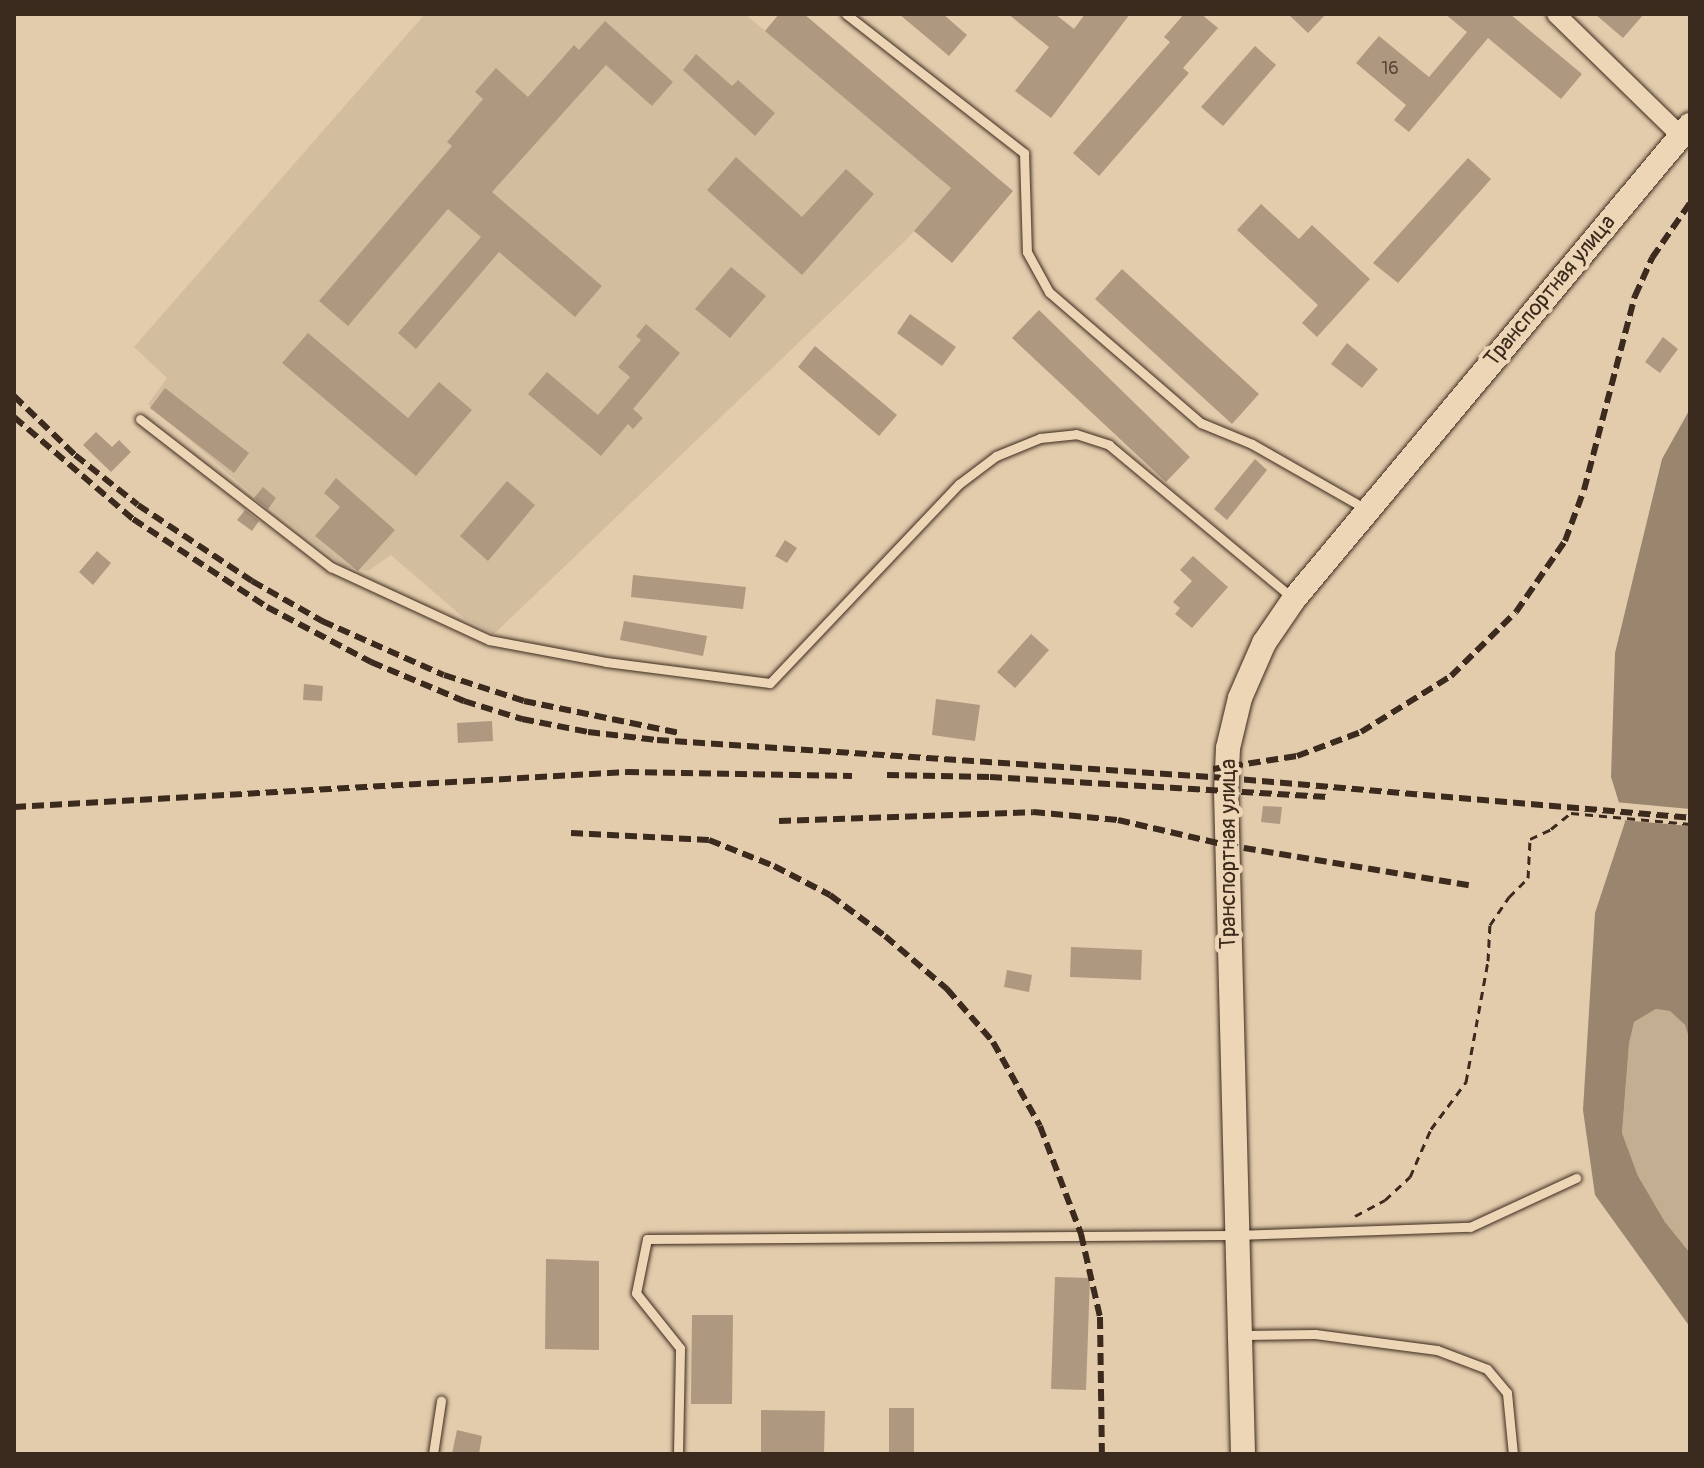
<!DOCTYPE html>
<html>
<head>
<meta charset="utf-8">
<style>
  body { margin:0 }
  #map { position:relative; width:1704px; height:1468px; overflow:hidden; background:#e2ccac; font-family:Pangolin,sans-serif }
  div>[style] { position:absolute }
  .built>* { inset:0; background:#d2bd9f }
  .green>* { inset:0; background:#c3ae91 }
  .water>* { inset:0; background:#9a856e }
  .pier>* { inset:0; background:#e2ccac }
  .building>* { inset:0; background:#ae9980 }
  .path>* { height:3px; margin-top:-1.5px; transform-origin:0; background:repeating-linear-gradient(90deg,#3b2a1e 0 8px,transparent 0 14px) }
  .roads { filter:drop-shadow(0 0 2px #3b2a1e) drop-shadow(0 0 2px #3b2a1e) }
  .lane>* { height:9px; margin:-4.5px; padding:0 4.5px; transform-origin:4.5px; border-radius:4.5px; background:#edd6b5 }
  .street>* { height:18px; margin:-9px; padding:0 9px; transform-origin:9px; border-radius:9px; background:#edd6b5 }
  .secondary>* { height:24px; margin:-12px; padding:0 12px; transform-origin:12px; border-radius:12px; background:#edd6b5 }
  .rail>* { height:6px; margin-top:-3px; transform-origin:0; background:repeating-linear-gradient(90deg,#3b2a1e 0 12px,transparent 0 18px) }
  span { translate:-50% -50%; white-space:nowrap; text-align:center; line-height:1.15; -webkit-text-stroke:8px #edd6b5; paint-order:stroke }
  .number-label { font-size:18px; color:#584636 }
  .number-label span { -webkit-text-stroke-width:0 }
  .street-label { font-size:22px; color:#3b2a1e }
  .frame { position:absolute; inset:0; border:16px solid #3b2a1e; pointer-events:none }
</style>
</head>
<body>
<div id="map">
  <div class="built">
    <div style="clip-path:polygon(425px 14px,745px 14px,951px 188px,908px 238px,494px 634px,465px 619px,391px 555px,368px 571px,343px 566px,244px 487px,148px 404px,167px 378px,134px 347px)"></div>
  </div>
  <div class="green">
    <div style="clip-path:polygon(1656px 1009px,1670px 1011px,1685px 1025px,1690px 1041px,1690px 1253px,1665px 1222px,1638px 1176px,1622px 1134px,1629px 1044px,1634px 1022px)"></div>
  </div>
  <div class="water">
    <div style="clip-path:polygon(1690px 409px,1690px 1041px,1685px 1025px,1670px 1011px,1656px 1009px,1634px 1022px,1629px 1044px,1622px 1133px,1638px 1176px,1665px 1222px,1690px 1253px,1690px 1327px,1595px 1195px,1583px 1110px,1595px 913px,1625px 822px,1611px 777px,1615px 653px,1662px 459px)"></div>
  </div>
  <div class="pier">
    <div style="clip-path:polygon(1615px 802px,1690px 809px,1690px 826px,1621px 820px)"></div>
  </div>
  <div class="building">
    <div style="clip-path:polygon(779px 14px,804px 14px,1013px 191px,952px 263px,914px 231px,951px 188px,765px 31px)"></div>
    <div style="clip-path:polygon(899px 14px,943px 14px,967px 35px,949px 56px)"></div>
    <div style="clip-path:polygon(1008px 14px,1055px 14px,1074px 29px,1085px 14px,1130px 14px,1051px 118px,1015px 91px,1049px 47px)"></div>
    <div style="clip-path:polygon(1184px 14px,1201px 14px,1218px 28px,1183px 68px,1189px 73px,1099px 176px,1073px 153px,1170px 42px,1164px 37px)"></div>
    <div style="clip-path:polygon(1288px 14px,1326px 14px,1308px 33px)"></div>
    <div style="clip-path:polygon(1445px 14px,1510px 14px,1582px 74px,1561px 99px,1488px 38px,1409px 132px,1394px 120px,1406px 105px,1356px 63px,1379px 36px,1429px 77px,1467px 32px)"></div>
    <div style="clip-path:polygon(1595px 14px,1644px 14px,1623px 38px)"></div>
    <div style="clip-path:polygon(605px 21px,673px 82px,652px 106px,606px 65px,492px 192px,602px 286px,575px 317px,499px 252px,416px 349px,398px 333px,481px 237px,448px 209px,348px 326px,319px 301px,452px 146px,447px 142px,483px 99px,475px 92px,496px 68px,528px 97px,574px 45px,579px 50px)"></div>
    <div style="clip-path:polygon(1255px 46px,1276px 65px,1223px 126px,1201px 107px)"></div>
    <div style="clip-path:polygon(696px 54px,732px 86px,738px 80px,775px 113px,755px 136px,683px 70px)"></div>
    <div style="clip-path:polygon(736px 157px,802px 217px,846px 169px,874px 194px,802px 275px,707px 190px)"></div>
    <div style="clip-path:polygon(1468px 158px,1491px 179px,1398px 283px,1373px 263px)"></div>
    <div style="clip-path:polygon(1261px 204px,1299px 239px,1312px 225px,1370px 279px,1317px 337px,1302px 323px,1318px 305px,1237px 230px)"></div>
    <div style="clip-path:polygon(731px 267px,766px 296px,730px 338px,695px 309px)"></div>
    <div style="clip-path:polygon(1122px 269px,1259px 394px,1232px 424px,1095px 299px)"></div>
    <div style="clip-path:polygon(1039px 310px,1190px 457px,1166px 482px,1012px 338px)"></div>
    <div style="clip-path:polygon(910px 314px,956px 347px,942px 366px,897px 333px)"></div>
    <div style="clip-path:polygon(646px 324px,680px 353px,633px 409px,643px 418px,633px 429px,628px 424px,601px 456px,528px 394px,547px 372px,598px 415px,630px 377px,618px 367px,641px 340px,636px 336px)"></div>
    <div style="clip-path:polygon(308px 333px,408px 418px,439px 382px,472px 410px,416px 476px,282px 363px)"></div>
    <div style="clip-path:polygon(1663px 337px,1678px 349px,1660px 373px,1645px 362px)"></div>
    <div style="clip-path:polygon(1347px 343px,1378px 369px,1362px 388px,1331px 364px)"></div>
    <div style="clip-path:polygon(815px 346px,897px 415px,879px 436px,798px 367px)"></div>
    <div style="clip-path:polygon(165px 388px,249px 453px,234px 473px,150px 408px)"></div>
    <div style="clip-path:polygon(96px 432px,112px 447px,119px 440px,131px 452px,111px 472px,83px 445px)"></div>
    <div style="clip-path:polygon(1255px 459px,1267px 470px,1227px 520px,1214px 509px)"></div>
    <div style="clip-path:polygon(336px 478px,395px 530px,358px 571px,315px 536px,340px 507px,324px 493px)"></div>
    <div style="clip-path:polygon(507px 481px,535px 505px,488px 561px,460px 536px)"></div>
    <div style="clip-path:polygon(263px 487px,276px 498px,268px 509px,254px 498px)"></div>
    <div style="clip-path:polygon(245px 510px,259px 521px,252px 531px,237px 520px)"></div>
    <div style="clip-path:polygon(785px 540px,797px 548px,787px 563px,775px 556px)"></div>
    <div style="clip-path:polygon(97px 551px,111px 563px,93px 585px,79px 572px)"></div>
    <div style="clip-path:polygon(1193px 556px,1228px 587px,1192px 628px,1175px 614px,1180px 608px,1173px 602px,1192px 581px,1180px 570px)"></div>
    <div style="clip-path:polygon(633px 575px,746px 587px,743px 609px,631px 597px)"></div>
    <div style="clip-path:polygon(624px 621px,707px 636px,703px 656px,620px 640px)"></div>
    <div style="clip-path:polygon(1031px 634px,1049px 650px,1015px 688px,997px 672px)"></div>
    <div style="clip-path:polygon(304px 684px,323px 686px,322px 701px,303px 700px)"></div>
    <div style="clip-path:polygon(936px 699px,980px 705px,975px 741px,932px 735px)"></div>
    <div style="clip-path:polygon(492px 721px,493px 741px,458px 743px,457px 723px)"></div>
    <div style="clip-path:polygon(1263px 806px,1282px 807px,1280px 824px,1261px 822px)"></div>
    <div style="clip-path:polygon(1071px 947px,1142px 950px,1141px 980px,1070px 977px)"></div>
    <div style="clip-path:polygon(1007px 970px,1032px 975px,1029px 992px,1004px 987px)"></div>
    <div style="clip-path:polygon(546px 1259px,599px 1261px,599px 1350px,545px 1349px)"></div>
    <div style="clip-path:polygon(1055px 1277px,1090px 1278px,1086px 1390px,1051px 1389px)"></div>
    <div style="clip-path:polygon(692px 1315px,733px 1315px,732px 1404px,691px 1404px)"></div>
    <div style="clip-path:polygon(889px 1408px,914px 1408px,914px 1454px,889px 1454px)"></div>
    <div style="clip-path:polygon(761px 1410px,825px 1411px,824px 1454px,761px 1454px)"></div>
    <div style="clip-path:polygon(457px 1430px,482px 1436px,479px 1454px,452px 1454px)"></div>
  </div>
  <div class="path">
    <div style="left:1355px;top:1216px;width:34px;rotate:-28deg"></div>
    <div style="left:1385px;top:1200px;width:34px;rotate:-43deg"></div>
    <div style="left:1410px;top:1177px;width:52px;rotate:-66.4deg"></div>
    <div style="left:1431px;top:1129px;width:59px;rotate:-53.3deg"></div>
    <div style="left:1466px;top:1082px;width:123px;rotate:-79.7deg"></div>
    <div style="left:1488px;top:961px;width:36px;rotate:-87deg"></div>
    <div style="left:1490px;top:925px;width:34px;rotate:-56deg"></div>
    <div style="left:1509px;top:897px;width:27px;rotate:-45deg"></div>
    <div style="left:1528px;top:878px;width:39px;rotate:-87deg"></div>
    <div style="left:1530px;top:839px;width:23px;rotate:-25deg"></div>
    <div style="left:1551px;top:829px;width:26px;rotate:-39deg"></div>
    <div style="left:1571px;top:813px;width:120px;rotate:5.3deg"></div>
  </div>
  <div class="roads">
    <div class="lane">
      <div style="left:846px;top:14px;width:226px;rotate:38deg"></div>
      <div style="left:1024px;top:153px;width:99px;rotate:88.3deg"></div>
      <div style="left:1027px;top:252px;width:46px;rotate:61.2deg"></div>
      <div style="left:1049px;top:292px;width:201px;rotate:40.8deg"></div>
      <div style="left:1201px;top:423px;width:55px;rotate:22.4deg"></div>
      <div style="left:1252px;top:444px;width:131px;rotate:29.7deg"></div>
      <div style="left:140px;top:419px;width:242px;rotate:37.8deg"></div>
      <div style="left:331px;top:567px;width:174px;rotate:24.8deg"></div>
      <div style="left:489px;top:640px;width:119px;rotate:10.6deg"></div>
      <div style="left:606px;top:662px;width:165px;rotate:7.3deg"></div>
      <div style="left:770px;top:683px;width:274px;rotate:-46.5deg"></div>
      <div style="left:959px;top:484px;width:46px;rotate:-37.1deg"></div>
      <div style="left:996px;top:456px;width:48px;rotate:-22.2deg"></div>
      <div style="left:1040px;top:438px;width:36px;rotate:-6deg"></div>
      <div style="left:1076px;top:434px;width:35px;rotate:18deg"></div>
      <div style="left:1109px;top:445px;width:241px;rotate:39.8deg"></div>
      <div style="left:1243px;top:1335px;width:72px;rotate:-0.8deg"></div>
      <div style="left:1315px;top:1334px;width:123px;rotate:7.5deg"></div>
      <div style="left:1437px;top:1350px;width:53px;rotate:20.8deg"></div>
      <div style="left:1487px;top:1369px;width:31px;rotate:50deg"></div>
      <div style="left:1507px;top:1393px;width:61px;rotate:84.4deg"></div>
      <div style="left:433px;top:1454px;width:54px;rotate:-81.4deg"></div>
      <div style="left:678px;top:1454px;width:106px;rotate:-88.9deg"></div>
      <div style="left:680px;top:1348px;width:70px;rotate:-128.7deg"></div>
      <div style="left:636px;top:1293px;width:55px;rotate:-78.5deg"></div>
      <div style="left:647px;top:1239px;width:589px;rotate:-0.39deg"></div>
      <div style="left:1236px;top:1235px;width:234px;rotate:-2deg"></div>
      <div style="left:1470px;top:1227px;width:117px;rotate:-24.8deg"></div>
    </div>
    <div class="street">
      <div style="left:1556px;top:14px;width:175px;rotate:44.3deg"></div>
    </div>
    <div class="secondary">
      <div style="left:1243px;top:1454px;width:662px;rotate:-91.47deg"></div>
      <div style="left:1226px;top:792px;width:44px;rotate:-87.4deg"></div>
      <div style="left:1228px;top:748px;width:51px;rotate:-76.5deg"></div>
      <div style="left:1240px;top:698px;width:60px;rotate:-66.4deg"></div>
      <div style="left:1264px;top:643px;width:53px;rotate:-55.7deg"></div>
      <div style="left:1294px;top:599px;width:618px;rotate:-50.12deg"></div>
    </div>
  </div>
  <div class="rail">
    <div style="left:14px;top:396px;width:85px;rotate:44deg"></div>
    <div style="left:75px;top:455px;width:80px;rotate:38.4deg"></div>
    <div style="left:138px;top:505px;width:137px;rotate:33.7deg"></div>
    <div style="left:252px;top:581px;width:81px;rotate:29.7deg"></div>
    <div style="left:322px;top:621px;width:133px;rotate:23.9deg"></div>
    <div style="left:444px;top:675px;width:84px;rotate:18deg"></div>
    <div style="left:524px;top:701px;width:159px;rotate:11.6deg"></div>
    <div style="left:14px;top:417px;width:157px;rotate:40.6deg"></div>
    <div style="left:133px;top:519px;width:160px;rotate:33.3deg"></div>
    <div style="left:267px;top:607px;width:118px;rotate:27.9deg"></div>
    <div style="left:371px;top:662px;width:101px;rotate:22.8deg"></div>
    <div style="left:464px;top:701px;width:61px;rotate:17.2deg"></div>
    <div style="left:522px;top:719px;width:67px;rotate:11.1deg"></div>
    <div style="left:588px;top:732px;width:69px;rotate:6.6deg"></div>
    <div style="left:657px;top:740px;width:570px;rotate:3.82deg"></div>
    <div style="left:1226px;top:778px;width:466px;rotate:4.9deg"></div>
    <div style="left:1213px;top:769px;width:85px;rotate:-8.8deg"></div>
    <div style="left:1297px;top:756px;width:68px;rotate:-20.6deg"></div>
    <div style="left:1361px;top:732px;width:106px;rotate:-31.9deg"></div>
    <div style="left:1451px;top:676px;width:91px;rotate:-44.6deg"></div>
    <div style="left:1516px;top:612px;width:86px;rotate:-55.4deg"></div>
    <div style="left:1565px;top:541px;width:54px;rotate:-69.6deg"></div>
    <div style="left:1584px;top:490px;width:201px;rotate:-75.3deg"></div>
    <div style="left:1635px;top:296px;width:42px;rotate:-65.9deg"></div>
    <div style="left:1652px;top:258px;width:67px;rotate:-55.4deg"></div>
    <div style="left:887px;top:775px;width:103px;rotate:1.1deg"></div>
    <div style="left:990px;top:777px;width:338px;rotate:3.4deg"></div>
    <div style="left:14px;top:807px;width:614px;rotate:-3.27deg"></div>
    <div style="left:627px;top:772px;width:225px;rotate:1deg"></div>
    <div style="left:779px;top:821px;width:254px;rotate:-2deg"></div>
    <div style="left:1033px;top:812px;width:85px;rotate:5.4deg"></div>
    <div style="left:1118px;top:820px;width:111px;rotate:13deg"></div>
    <div style="left:1226px;top:845px;width:251px;rotate:9.4deg"></div>
    <div style="left:571px;top:833px;width:138px;rotate:2.9deg"></div>
    <div style="left:709px;top:840px;width:70px;rotate:21.8deg"></div>
    <div style="left:774px;top:866px;width:63px;rotate:27.4deg"></div>
    <div style="left:830px;top:895px;width:69px;rotate:36.7deg"></div>
    <div style="left:885px;top:936px;width:82px;rotate:40.5deg"></div>
    <div style="left:947px;top:989px;width:70px;rotate:49deg"></div>
    <div style="left:993px;top:1042px;width:96px;rotate:60.8deg"></div>
    <div style="left:1040px;top:1126px;width:116px;rotate:69.2deg"></div>
    <div style="left:1081px;top:1234px;width:85px;rotate:77.1deg"></div>
    <div style="left:1100px;top:1317px;width:137px;rotate:89.2deg"></div>
  </div>
  <div class="number-label">
    <span style="left:1390px;top:69px">16</span>
  </div>
  <div class="street-label">
    <span style="left:1550px;top:291px;rotate:-50deg">Транспортная улица</span>
    <span style="left:1229px;top:854px;rotate:-90deg">Транспортная улица</span>
  </div>
  <div class="frame"></div>
</div>
</body>
</html>
